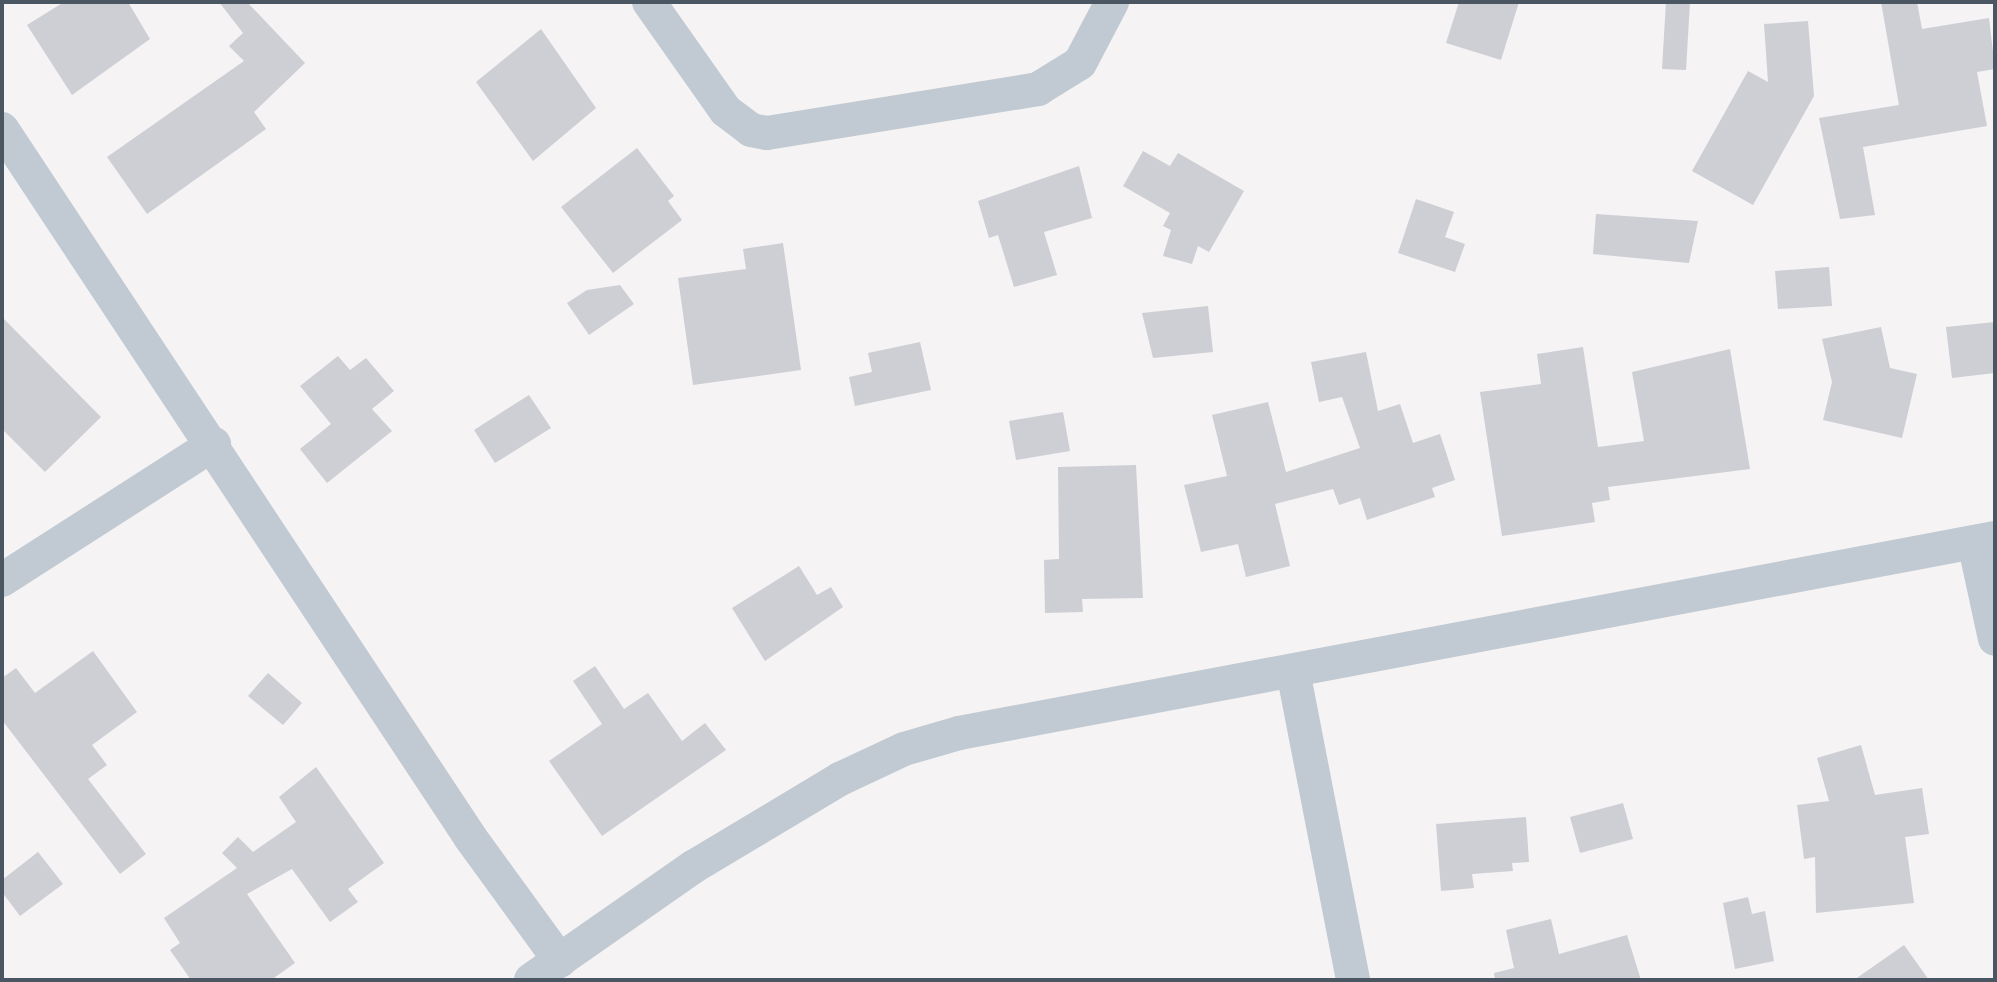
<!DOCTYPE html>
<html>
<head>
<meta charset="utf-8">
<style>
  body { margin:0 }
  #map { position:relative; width:1997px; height:982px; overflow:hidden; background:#f5f3f3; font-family:Figtree,sans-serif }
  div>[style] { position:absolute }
  .building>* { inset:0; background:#cdcfd5 }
  .minor>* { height:34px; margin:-17px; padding:0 17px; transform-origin:17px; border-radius:17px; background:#c1cad2 }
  span { translate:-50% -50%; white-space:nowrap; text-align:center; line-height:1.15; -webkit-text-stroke:8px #fff; paint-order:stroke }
  .frame { position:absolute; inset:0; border:4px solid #4a5661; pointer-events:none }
</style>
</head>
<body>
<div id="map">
  <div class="building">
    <div style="clip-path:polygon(64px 2px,128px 2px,150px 39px,72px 95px,27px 25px)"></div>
    <div style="clip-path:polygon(219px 2px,247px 2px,305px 63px,254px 112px,266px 129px,147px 214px,107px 157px,244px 61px,229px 46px,243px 33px)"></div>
    <div style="clip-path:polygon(1459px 2px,1519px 2px,1501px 60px,1446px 43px)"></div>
    <div style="clip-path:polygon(1666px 2px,1690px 2px,1686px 70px,1662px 69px)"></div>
    <div style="clip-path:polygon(1881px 2px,1917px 2px,1922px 29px,1989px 18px,1995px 69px,1977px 72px,1987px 126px,1863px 147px,1875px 215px,1840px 219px,1819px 118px,1899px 105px)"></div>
    <div style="clip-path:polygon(1808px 21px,1814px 96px,1753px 205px,1692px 171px,1748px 71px,1768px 82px,1764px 24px)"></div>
    <div style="clip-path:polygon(541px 29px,596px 108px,533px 161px,476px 82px)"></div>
    <div style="clip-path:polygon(637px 148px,674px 196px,668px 201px,682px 220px,613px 273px,561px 207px)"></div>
    <div style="clip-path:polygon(1143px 151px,1170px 166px,1178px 153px,1244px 191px,1209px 252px,1198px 246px,1192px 264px,1163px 256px,1171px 230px,1163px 226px,1170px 213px,1123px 186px)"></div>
    <div style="clip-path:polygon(1079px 166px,1092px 218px,1044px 232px,1057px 275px,1014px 287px,998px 235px,989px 238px,978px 201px)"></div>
    <div style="clip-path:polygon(1416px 199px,1454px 212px,1445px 237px,1465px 244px,1455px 272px,1398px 253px)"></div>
    <div style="clip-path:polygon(1596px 214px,1698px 221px,1689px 263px,1593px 254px)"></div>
    <div style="clip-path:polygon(783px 243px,801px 370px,693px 385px,678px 278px,746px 269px,743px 249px)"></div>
    <div style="clip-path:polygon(1829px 267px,1832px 306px,1778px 309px,1775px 271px)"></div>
    <div style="clip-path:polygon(620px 285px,634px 304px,589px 335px,567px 303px,587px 290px)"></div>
    <div style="clip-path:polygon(1208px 306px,1213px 352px,1153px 358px,1142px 313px)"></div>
    <div style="clip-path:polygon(2px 317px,101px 417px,45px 472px,2px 429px)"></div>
    <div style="clip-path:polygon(1995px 322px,1995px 373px,1952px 378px,1946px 327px)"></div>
    <div style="clip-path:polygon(1881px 327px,1890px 368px,1917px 374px,1902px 438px,1823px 420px,1832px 382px,1822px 339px)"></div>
    <div style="clip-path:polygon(920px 342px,931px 390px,855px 406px,849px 377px,872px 372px,868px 353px)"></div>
    <div style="clip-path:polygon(1583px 347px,1598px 447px,1644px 441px,1632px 372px,1730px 349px,1750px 469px,1608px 487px,1610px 500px,1592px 503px,1595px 522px,1502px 536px,1480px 392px,1541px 384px,1537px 354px)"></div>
    <div style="clip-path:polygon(1366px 352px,1378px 411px,1400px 404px,1413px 443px,1440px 434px,1455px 480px,1432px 488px,1435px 497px,1367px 520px,1360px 498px,1339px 505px,1333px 489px,1275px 504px,1290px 566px,1246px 577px,1238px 544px,1201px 552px,1184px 485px,1227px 476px,1212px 415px,1268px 402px,1286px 472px,1360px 448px,1342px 397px,1319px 402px,1311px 362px)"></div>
    <div style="clip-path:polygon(338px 356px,350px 370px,366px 358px,394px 391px,372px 409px,392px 431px,327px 483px,300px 449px,331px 424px,300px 386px)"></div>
    <div style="clip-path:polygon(529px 395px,551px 428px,495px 463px,474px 430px)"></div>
    <div style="clip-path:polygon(1063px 412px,1070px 451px,1016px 460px,1009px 421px)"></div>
    <div style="clip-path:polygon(1136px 465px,1143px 598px,1082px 599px,1083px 612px,1045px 613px,1044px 560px,1059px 559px,1058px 467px)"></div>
    <div style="clip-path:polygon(799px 566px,817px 595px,831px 587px,843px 607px,765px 661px,732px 608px)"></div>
    <div style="clip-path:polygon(93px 651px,137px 712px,92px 745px,107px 765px,88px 779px,146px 854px,120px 874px,2px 720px,2px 678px,16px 668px,35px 693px)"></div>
    <div style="clip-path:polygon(595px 666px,624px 709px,648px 693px,682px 741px,705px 723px,726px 750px,602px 836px,549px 761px,602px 724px,573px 681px)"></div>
    <div style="clip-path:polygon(268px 673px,302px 703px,283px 725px,248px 696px)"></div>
    <div style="clip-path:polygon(1861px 745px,1875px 795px,1922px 788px,1929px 834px,1905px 837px,1914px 903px,1816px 913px,1815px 857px,1804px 859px,1797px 805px,1829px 801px,1817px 758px)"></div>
    <div style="clip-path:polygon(316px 767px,384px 863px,348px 889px,358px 902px,330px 922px,292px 869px,247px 894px,295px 963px,271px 980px,191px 980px,170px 950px,180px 943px,164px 918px,237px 868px,222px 853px,238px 837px,253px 852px,296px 822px,279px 797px)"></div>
    <div style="clip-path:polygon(1623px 803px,1633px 839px,1580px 853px,1570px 817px)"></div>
    <div style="clip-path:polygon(1526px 817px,1529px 862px,1512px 863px,1513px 871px,1472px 874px,1474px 888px,1441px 891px,1436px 824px)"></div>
    <div style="clip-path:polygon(38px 852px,63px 884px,20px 916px,2px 892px,2px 880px)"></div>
    <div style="clip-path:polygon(1748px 897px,1752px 914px,1765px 911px,1774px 961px,1735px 969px,1723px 903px)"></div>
    <div style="clip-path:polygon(1551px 919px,1559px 954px,1627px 935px,1641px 980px,1495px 980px,1494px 973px,1514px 968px,1506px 930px)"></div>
    <div style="clip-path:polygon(1904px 945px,1929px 980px,1854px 980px)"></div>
  </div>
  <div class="minor">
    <div style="left:649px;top:2px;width:133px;rotate:54.8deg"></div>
    <div style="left:726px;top:111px;width:31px;rotate:37deg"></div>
    <div style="left:751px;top:130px;width:16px;rotate:11deg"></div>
    <div style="left:767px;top:133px;width:275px;rotate:-9.2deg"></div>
    <div style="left:1038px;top:89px;width:49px;rotate:-31.8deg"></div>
    <div style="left:1080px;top:63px;width:69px;rotate:-62.3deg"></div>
    <div style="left:2px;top:129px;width:849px;rotate:56.53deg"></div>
    <div style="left:470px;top:837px;width:153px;rotate:54deg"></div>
    <div style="left:1974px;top:542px;width:99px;rotate:77.8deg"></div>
    <div style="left:2px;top:580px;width:252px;rotate:-32.7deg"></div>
    <div style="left:1293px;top:671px;width:315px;rotate:79deg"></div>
    <div style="left:531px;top:980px;width:198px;rotate:-34.9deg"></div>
    <div style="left:693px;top:867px;width:171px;rotate:-30.9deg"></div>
    <div style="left:840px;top:779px;width:71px;rotate:-25.1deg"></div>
    <div style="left:904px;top:749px;width:57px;rotate:-16.2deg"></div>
    <div style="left:959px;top:733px;width:1054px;rotate:-10.66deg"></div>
  </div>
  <div class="frame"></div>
</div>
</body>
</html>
